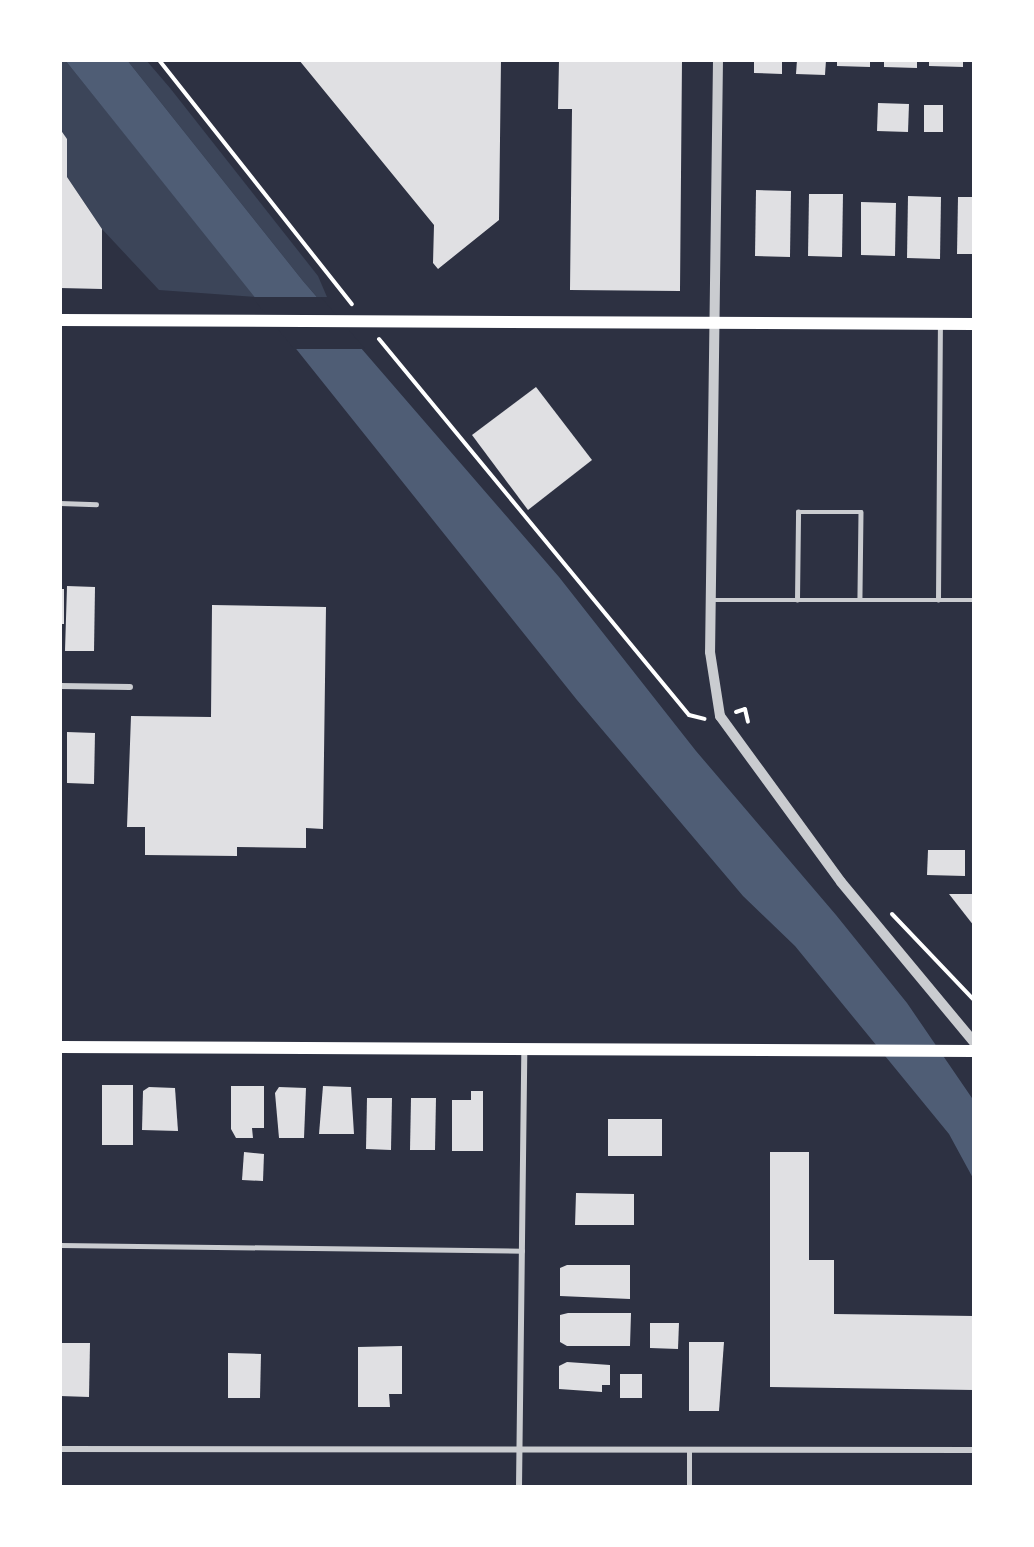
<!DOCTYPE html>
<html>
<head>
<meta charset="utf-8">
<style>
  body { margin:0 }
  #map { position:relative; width:1034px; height:1547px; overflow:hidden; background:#2d3142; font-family:Overpass,sans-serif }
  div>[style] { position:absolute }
  .green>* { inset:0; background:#3c4559 }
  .water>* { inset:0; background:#4f5d75 }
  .pier>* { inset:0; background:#2d3142 }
  .building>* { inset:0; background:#e0e0e3 }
  .path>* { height:4px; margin:-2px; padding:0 2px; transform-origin:2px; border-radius:2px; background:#fff }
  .service>* { height:4.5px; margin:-2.25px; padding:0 2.25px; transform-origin:2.25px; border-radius:2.25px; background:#caccd0 }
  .minor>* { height:6px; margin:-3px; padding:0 3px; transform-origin:3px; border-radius:3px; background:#caccd0 }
  .tertiary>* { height:10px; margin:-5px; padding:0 5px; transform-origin:5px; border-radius:5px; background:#caccd0 }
  .secondary>* { height:12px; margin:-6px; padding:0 6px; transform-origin:6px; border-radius:6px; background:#fff }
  span { translate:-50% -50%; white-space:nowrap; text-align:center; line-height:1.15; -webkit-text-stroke:4.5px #fff; paint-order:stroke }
  .frame { position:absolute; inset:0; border:62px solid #fff; pointer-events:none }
</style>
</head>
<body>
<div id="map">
  <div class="green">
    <div style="clip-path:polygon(60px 60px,65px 60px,256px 297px,159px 290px,102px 229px,67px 177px,67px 139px,60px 133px)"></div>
    <div style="clip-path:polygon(127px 60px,146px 60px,170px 88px,318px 276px,327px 297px,317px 297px,303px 281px)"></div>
  </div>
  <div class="water">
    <div style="clip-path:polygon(65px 60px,127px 60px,303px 281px,559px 577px,696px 751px,836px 915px,907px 1003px,974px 1101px,974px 1180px,949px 1134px,795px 946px,743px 896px,577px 700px)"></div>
  </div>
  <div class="pier">
    <div style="clip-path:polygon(252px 297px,321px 297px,365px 349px,294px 349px)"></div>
  </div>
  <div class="building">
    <div style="clip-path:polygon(299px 60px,501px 60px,499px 220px,438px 269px,433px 263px,434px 225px)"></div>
    <div style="clip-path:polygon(559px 60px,682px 60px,680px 291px,570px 290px,572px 109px,558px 109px)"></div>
    <div style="clip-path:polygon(754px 60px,782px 60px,782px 74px,754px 73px)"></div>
    <div style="clip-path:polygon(797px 60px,826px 60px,825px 75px,796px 74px)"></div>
    <div style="clip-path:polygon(837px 60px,870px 60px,870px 67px,837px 66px)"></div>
    <div style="clip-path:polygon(884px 60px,917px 60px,917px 68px,884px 67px)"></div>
    <div style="clip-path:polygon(929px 60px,963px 60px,963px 67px,929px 66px)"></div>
    <div style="clip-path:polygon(878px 103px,909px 104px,908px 132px,877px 131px)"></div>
    <div style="clip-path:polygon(924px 105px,943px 105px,943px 132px,924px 132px)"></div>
    <div style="clip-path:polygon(60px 129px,67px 139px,67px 177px,102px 229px,102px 289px,60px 288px)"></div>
    <div style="clip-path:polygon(756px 190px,791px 191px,790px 257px,755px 256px)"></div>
    <div style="clip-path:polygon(809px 194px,843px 194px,842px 257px,808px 256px)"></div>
    <div style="clip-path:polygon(908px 196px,941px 197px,940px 259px,907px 258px)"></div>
    <div style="clip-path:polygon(958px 197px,974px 197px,974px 254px,957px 254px)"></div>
    <div style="clip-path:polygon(861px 202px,896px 203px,895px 256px,861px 255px)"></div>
    <div style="clip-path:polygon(536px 387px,592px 460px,528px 510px,472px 435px)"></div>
    <div style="clip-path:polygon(67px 586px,95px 587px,94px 651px,65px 651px)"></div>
    <div style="clip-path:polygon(60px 589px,64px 589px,64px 624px,60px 624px)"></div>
    <div style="clip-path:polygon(212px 605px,326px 607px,323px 829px,306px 828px,306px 848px,237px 847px,237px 856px,145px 855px,145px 827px,127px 827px,131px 716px,211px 717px)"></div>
    <div style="clip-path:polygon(67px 732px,95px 733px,94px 784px,67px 783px)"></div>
    <div style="clip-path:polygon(928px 850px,965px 850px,965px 876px,927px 875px)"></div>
    <div style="clip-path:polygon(949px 894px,974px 894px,974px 926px)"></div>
    <div style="clip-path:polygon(102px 1085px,133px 1085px,133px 1145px,102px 1145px)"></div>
    <div style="clip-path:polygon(231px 1086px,264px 1086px,264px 1128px,252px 1128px,253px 1138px,236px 1138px,231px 1129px)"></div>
    <div style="clip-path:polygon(323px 1086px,351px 1087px,354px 1134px,319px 1134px)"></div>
    <div style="clip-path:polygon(149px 1087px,175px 1088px,178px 1131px,142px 1130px,143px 1091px)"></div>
    <div style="clip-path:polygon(279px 1087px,306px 1088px,304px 1138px,279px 1138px,275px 1093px)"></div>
    <div style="clip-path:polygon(471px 1091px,483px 1091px,483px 1151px,452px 1151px,452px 1100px,471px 1100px)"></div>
    <div style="clip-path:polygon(367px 1098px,392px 1098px,391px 1150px,366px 1149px)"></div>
    <div style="clip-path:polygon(411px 1098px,436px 1098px,435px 1150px,410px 1150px)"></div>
    <div style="clip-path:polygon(608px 1119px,662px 1119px,662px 1156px,608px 1156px)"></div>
    <div style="clip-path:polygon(244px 1152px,264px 1154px,263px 1181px,242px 1180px)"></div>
    <div style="clip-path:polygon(770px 1152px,809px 1152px,809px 1260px,834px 1260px,834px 1314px,974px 1316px,974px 1390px,770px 1387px)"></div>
    <div style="clip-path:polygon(576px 1193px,634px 1194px,634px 1225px,575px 1225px)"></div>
    <div style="clip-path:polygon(567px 1265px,630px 1265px,630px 1299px,560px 1296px,560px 1268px)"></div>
    <div style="clip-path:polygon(568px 1313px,631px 1313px,630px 1346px,567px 1346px,560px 1342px,560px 1315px)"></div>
    <div style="clip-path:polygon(650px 1323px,679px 1323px,678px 1349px,650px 1348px)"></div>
    <div style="clip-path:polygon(689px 1342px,724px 1342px,719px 1411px,689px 1411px)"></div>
    <div style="clip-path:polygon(60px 1343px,90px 1343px,89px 1397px,60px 1396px)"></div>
    <div style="clip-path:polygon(402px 1346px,402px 1394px,389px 1394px,390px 1407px,358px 1407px,358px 1347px)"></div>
    <div style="clip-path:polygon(228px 1353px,261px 1354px,260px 1398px,228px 1398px)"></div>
    <div style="clip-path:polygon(567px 1362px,610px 1365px,610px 1385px,602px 1385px,602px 1392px,559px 1389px,559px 1366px)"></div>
    <div style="clip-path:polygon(620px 1374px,642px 1374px,642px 1398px,620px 1398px)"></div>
  </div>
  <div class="path">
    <div style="left:159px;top:60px;width:311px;rotate:51.7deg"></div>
    <div style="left:379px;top:339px;width:487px;rotate:50.5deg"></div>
    <div style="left:689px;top:715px;width:16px;rotate:14deg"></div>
    <div style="left:736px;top:712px;width:9px;rotate:-18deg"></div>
    <div style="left:745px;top:709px;width:13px;rotate:77deg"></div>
    <div style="left:892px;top:914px;width:119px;rotate:46.4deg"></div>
  </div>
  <div class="service">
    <div style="left:60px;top:503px;width:36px;rotate:2deg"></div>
    <div style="left:711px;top:600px;width:263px"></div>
    <div style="left:797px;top:600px;width:88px;rotate:-89.3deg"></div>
    <div style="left:798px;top:512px;width:63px"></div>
    <div style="left:861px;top:512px;width:87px;rotate:90.7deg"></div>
    <div style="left:938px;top:600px;width:276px;rotate:-89.6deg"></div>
    <div style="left:60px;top:1245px;width:462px;rotate:0.7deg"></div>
    <div style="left:689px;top:1487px;width:37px;rotate:-90deg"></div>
  </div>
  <div class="minor">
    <div style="left:60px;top:686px;width:70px;rotate:0.8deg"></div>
    <div style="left:60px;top:1449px;width:914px;rotate:0.06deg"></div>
    <div style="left:519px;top:1487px;width:437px;rotate:-89.3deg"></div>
  </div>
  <div class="tertiary">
    <div style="left:718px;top:60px;width:592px;rotate:90.77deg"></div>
    <div style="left:710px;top:652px;width:65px;rotate:81.1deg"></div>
    <div style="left:720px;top:716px;width:205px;rotate:53.9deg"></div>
    <div style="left:841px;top:882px;width:208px;rotate:50.3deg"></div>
  </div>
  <div class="secondary">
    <div style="left:60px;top:320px;width:914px;rotate:0.25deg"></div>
    <div style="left:60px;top:1047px;width:914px;rotate:0.25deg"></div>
  </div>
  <div class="frame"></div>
</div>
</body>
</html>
